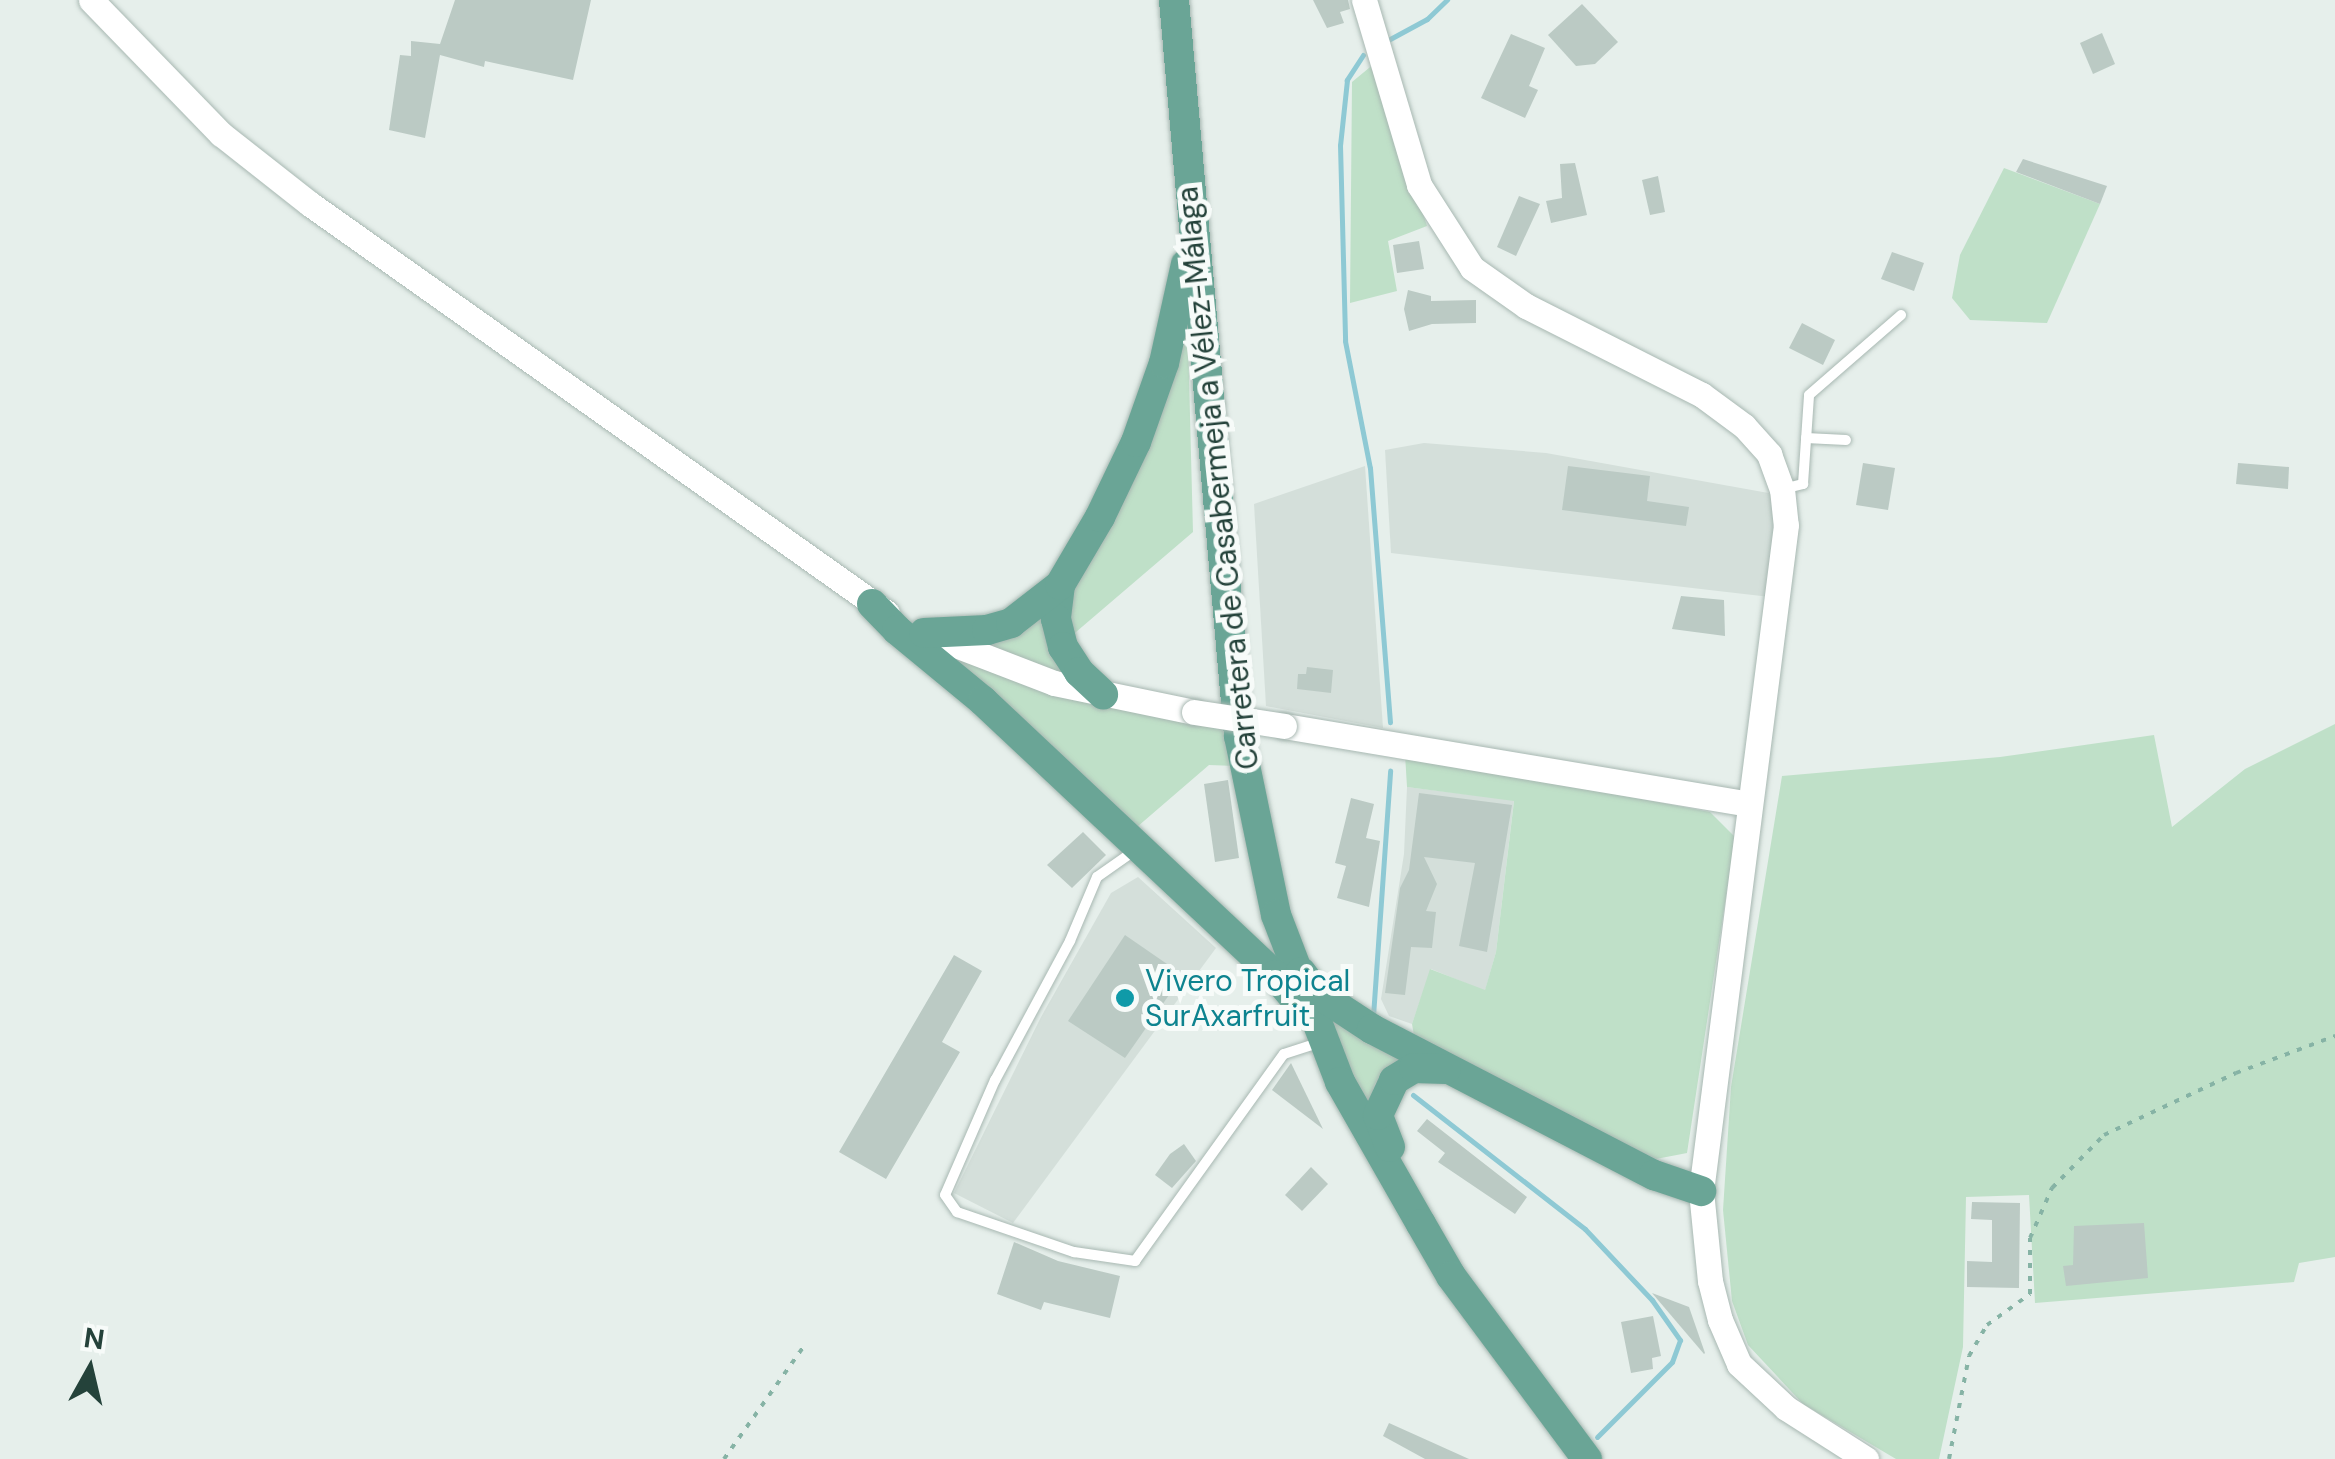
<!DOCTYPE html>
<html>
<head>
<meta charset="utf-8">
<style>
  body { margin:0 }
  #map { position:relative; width:2335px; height:1459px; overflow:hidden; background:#e6efeb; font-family:"DM Sans",sans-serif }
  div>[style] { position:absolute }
  .built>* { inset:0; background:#d4dfda }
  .green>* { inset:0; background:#bfe0c8 }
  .stream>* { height:5px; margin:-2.5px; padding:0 2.5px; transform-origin:2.5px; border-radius:2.5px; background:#8ec9d4 }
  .building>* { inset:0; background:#bbcac4 }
  .path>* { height:4px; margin-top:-2px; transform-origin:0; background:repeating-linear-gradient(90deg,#86b3a5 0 5px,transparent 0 13px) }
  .roads { filter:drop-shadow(0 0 2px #a8b8b2) drop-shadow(0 0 2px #a8b8b2) }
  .service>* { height:10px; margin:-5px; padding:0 5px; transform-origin:5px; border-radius:5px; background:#fff }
  .tertiary>* { height:25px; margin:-12.5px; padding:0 12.5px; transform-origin:12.5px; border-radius:12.5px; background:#fff }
  .primary>* { height:30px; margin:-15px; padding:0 15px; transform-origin:15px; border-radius:15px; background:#6aa596 }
  .bridges { filter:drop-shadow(0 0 2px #a8b8b2) drop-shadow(0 0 2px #a8b8b2) }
  .tertiary-bridge>* { height:25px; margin:-12.5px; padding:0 12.5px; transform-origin:12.5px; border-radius:12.5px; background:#fff }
  .dots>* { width:28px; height:28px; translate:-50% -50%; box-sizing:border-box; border:5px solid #f7fbf9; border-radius:50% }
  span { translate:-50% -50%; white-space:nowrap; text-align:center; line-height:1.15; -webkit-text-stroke:10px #f7fbf9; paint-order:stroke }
  .street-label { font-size:30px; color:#24423a }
  .culture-label { font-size:30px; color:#0d838f }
  .left { translate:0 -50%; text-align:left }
  .north { position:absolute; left:40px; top:1319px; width:100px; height:100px; -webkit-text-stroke:8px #f7fbf9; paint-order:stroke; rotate:8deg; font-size:28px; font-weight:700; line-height:40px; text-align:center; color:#24423a }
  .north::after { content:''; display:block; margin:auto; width:35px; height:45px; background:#24423a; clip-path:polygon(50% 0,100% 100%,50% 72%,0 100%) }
</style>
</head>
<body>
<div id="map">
  <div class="built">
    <div style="clip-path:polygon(1424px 443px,1546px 453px,1774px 494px,1777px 525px,1770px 597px,1391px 553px,1385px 450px)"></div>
    <div style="clip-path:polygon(1365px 466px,1383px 728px,1266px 706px,1254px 504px)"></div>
    <div style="clip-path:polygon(1407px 787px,1514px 800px,1496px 952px,1485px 991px,1431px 969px,1412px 1024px,1389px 1016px,1381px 999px,1404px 854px)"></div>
    <div style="clip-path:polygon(1138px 877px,1216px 948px,1013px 1223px,954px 1193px,1041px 1017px,1111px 893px)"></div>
  </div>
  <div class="green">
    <div style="clip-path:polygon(1375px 63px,1427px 226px,1388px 241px,1397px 291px,1350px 303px,1352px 82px)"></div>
    <div style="clip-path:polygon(2004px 168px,2100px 204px,2047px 323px,1970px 320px,1952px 298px,1960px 255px)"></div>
    <div style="clip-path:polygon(1187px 299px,1193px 532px,1069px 638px,1068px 603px,1150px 437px)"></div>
    <div style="clip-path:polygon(1052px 605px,1075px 679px,964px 641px)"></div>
    <div style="clip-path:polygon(928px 646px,1230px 726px,1236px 766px,1209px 765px,1137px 827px)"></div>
    <div style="clip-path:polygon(2335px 724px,2335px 1257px,2299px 1263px,2294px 1282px,2035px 1303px,2029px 1195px,1966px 1197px,1963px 1347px,1939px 1459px,1896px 1459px,1803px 1404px,1748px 1345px,1732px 1301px,1723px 1210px,1731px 1087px,1782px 776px,2000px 757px,2154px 735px,2172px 827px,2245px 769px)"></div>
    <div style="clip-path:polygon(1405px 754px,1710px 812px,1735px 837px,1687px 1153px,1656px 1159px,1415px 1041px,1412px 1024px,1430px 969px,1485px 990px,1496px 952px,1514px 801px,1407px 787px)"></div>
    <div style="clip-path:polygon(1319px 1003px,1412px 1056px,1392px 1067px,1375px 1084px,1368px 1107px)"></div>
  </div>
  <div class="stream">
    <div style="left:1390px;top:39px;width:42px;rotate:-28.4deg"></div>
    <div style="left:1427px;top:19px;width:28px;rotate:-44deg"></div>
    <div style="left:1363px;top:55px;width:30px;rotate:123deg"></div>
    <div style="left:1347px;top:80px;width:65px;rotate:96.1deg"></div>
    <div style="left:1340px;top:145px;width:196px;rotate:88.5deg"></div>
    <div style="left:1345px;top:341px;width:129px;rotate:78.9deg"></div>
    <div style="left:1370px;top:468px;width:255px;rotate:85.5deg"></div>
    <div style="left:1373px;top:1016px;width:246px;rotate:-86deg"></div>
    <div style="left:1413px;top:1095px;width:218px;rotate:37.9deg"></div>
    <div style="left:1585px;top:1229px;width:98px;rotate:46.7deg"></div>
    <div style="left:1652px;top:1300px;width:49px;rotate:55deg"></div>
    <div style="left:1680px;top:1340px;width:23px;rotate:110deg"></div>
    <div style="left:1672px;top:1362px;width:106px;rotate:135deg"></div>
  </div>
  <div class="building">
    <div style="clip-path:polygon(455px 0,591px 0,573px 80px,485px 61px,484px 67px,440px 55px,425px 138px,389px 130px,400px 55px,411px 56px,411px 41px,440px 44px)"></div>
    <div style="clip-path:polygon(1313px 0,1348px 0,1350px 9px,1340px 12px,1344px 23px,1327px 28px)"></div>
    <div style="clip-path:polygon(1582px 4px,1618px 42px,1595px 64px,1576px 66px,1548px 35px)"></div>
    <div style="clip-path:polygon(2102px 33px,2115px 64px,2093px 74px,2080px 43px)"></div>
    <div style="clip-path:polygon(1511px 34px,1545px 48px,1529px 86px,1538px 90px,1525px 118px,1481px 98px)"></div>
    <div style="clip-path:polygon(2023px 159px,2107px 186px,2100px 204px,2016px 172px)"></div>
    <div style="clip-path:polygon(1575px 163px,1587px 215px,1551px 223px,1546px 201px,1562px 198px,1560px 164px)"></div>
    <div style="clip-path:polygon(1658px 176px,1665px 212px,1650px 215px,1642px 180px)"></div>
    <div style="clip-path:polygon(1519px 196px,1540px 204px,1516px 256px,1497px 247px)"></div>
    <div style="clip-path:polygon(1419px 241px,1424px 269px,1397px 273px,1393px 245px)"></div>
    <div style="clip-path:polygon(1892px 252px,1924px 263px,1914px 291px,1881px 279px)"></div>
    <div style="clip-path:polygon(1408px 290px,1431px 296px,1431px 301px,1476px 300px,1476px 323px,1432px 324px,1409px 331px,1404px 309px)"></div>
    <div style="clip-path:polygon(1802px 323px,1835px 340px,1823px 365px,1789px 348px)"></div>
    <div style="clip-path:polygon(1863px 463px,1895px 468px,1888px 510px,1856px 505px)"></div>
    <div style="clip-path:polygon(2238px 463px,2289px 467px,2288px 489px,2236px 484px)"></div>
    <div style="clip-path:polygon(1568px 466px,1650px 476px,1647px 501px,1689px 507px,1686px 526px,1562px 510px)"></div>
    <div style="clip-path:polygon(1681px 596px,1724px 600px,1725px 636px,1672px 629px)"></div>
    <div style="clip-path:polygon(1307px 667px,1333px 670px,1331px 693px,1297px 689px,1298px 674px,1306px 674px)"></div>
    <div style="clip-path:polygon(1228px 780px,1239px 858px,1215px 862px,1204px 784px)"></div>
    <div style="clip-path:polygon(1419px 793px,1512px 805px,1487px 952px,1459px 946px,1475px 863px,1424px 857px,1437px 884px,1426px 911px,1436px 912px,1432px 948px,1411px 947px,1405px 995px,1385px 993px,1400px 888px,1409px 870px)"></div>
    <div style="clip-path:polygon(1351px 798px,1374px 804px,1366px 838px,1380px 841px,1369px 907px,1337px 898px,1346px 866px,1335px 863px)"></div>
    <div style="clip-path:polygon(1083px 832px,1106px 855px,1072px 888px,1047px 865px)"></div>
    <div style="clip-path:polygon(1125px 935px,1183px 975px,1125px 1058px,1068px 1021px)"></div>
    <div style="clip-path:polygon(954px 955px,982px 971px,942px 1042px,960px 1052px,886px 1179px,839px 1152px)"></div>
    <div style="clip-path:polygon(1291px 1063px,1323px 1129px,1272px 1090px)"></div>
    <div style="clip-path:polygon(1427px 1119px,1527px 1197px,1515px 1214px,1438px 1162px,1445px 1153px,1417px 1131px)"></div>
    <div style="clip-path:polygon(1184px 1144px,1196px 1161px,1172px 1188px,1155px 1175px,1170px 1154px)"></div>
    <div style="clip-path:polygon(1311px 1167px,1328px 1184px,1302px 1211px,1285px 1195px)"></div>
    <div style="clip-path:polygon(1972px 1202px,2020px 1203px,2019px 1288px,1967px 1287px,1967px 1261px,1992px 1262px,1992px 1220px,1971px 1219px)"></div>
    <div style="clip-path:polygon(2144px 1223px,2148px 1278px,2066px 1286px,2063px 1266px,2073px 1265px,2074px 1226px)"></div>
    <div style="clip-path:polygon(1014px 1242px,1058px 1261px,1120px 1276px,1110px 1318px,1044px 1302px,1041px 1310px,997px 1294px)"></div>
    <div style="clip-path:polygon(1652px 1293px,1689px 1307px,1705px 1353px,1704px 1354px)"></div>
    <div style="clip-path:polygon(1653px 1316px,1661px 1356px,1652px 1358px,1653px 1369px,1631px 1373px,1621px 1322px)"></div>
    <div style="clip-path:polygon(1389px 1423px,1469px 1459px,1425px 1459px,1383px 1436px)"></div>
  </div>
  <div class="path">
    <div style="left:724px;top:1459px;width:142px;rotate:-54.7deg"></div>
    <div style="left:1949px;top:1459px;width:105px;rotate:-79deg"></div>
    <div style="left:1969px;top:1356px;width:36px;rotate:-60deg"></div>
    <div style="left:1987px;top:1325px;width:53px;rotate:-35.8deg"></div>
    <div style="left:2030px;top:1294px;width:56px;rotate:-90deg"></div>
    <div style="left:2030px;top:1238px;width:55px;rotate:-66.3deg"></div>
    <div style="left:2052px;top:1188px;width:74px;rotate:-45.5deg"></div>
    <div style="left:2104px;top:1135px;width:146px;rotate:-25.2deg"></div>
    <div style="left:2236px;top:1073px;width:106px;rotate:-20.5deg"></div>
  </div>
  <div class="roads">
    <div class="service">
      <div style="left:1806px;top:438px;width:40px;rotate:2.9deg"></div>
      <div style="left:1783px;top:489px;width:21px;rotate:-14deg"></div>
      <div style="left:1803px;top:484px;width:89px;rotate:-86.1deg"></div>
      <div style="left:1809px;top:395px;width:122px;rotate:-41deg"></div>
      <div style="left:1134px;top:851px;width:45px;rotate:144.9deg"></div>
      <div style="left:1097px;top:877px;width:69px;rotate:112.9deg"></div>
      <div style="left:1070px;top:941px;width:158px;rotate:118.3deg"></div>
      <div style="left:995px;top:1080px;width:125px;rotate:113.5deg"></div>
      <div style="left:945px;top:1195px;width:21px;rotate:55deg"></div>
      <div style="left:957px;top:1212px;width:124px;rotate:18.9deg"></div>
      <div style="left:1074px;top:1252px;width:62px;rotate:8.4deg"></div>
      <div style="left:1135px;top:1261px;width:255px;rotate:-54.3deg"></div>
      <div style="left:1284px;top:1054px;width:39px;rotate:-18deg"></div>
    </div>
    <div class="tertiary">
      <div style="left:91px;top:0;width:187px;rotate:45.9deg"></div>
      <div style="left:221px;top:134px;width:113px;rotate:38.2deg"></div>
      <div style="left:310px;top:204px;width:707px;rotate:35.33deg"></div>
      <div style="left:1364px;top:0;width:193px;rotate:73.4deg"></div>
      <div style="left:1419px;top:185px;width:98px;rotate:57.4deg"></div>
      <div style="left:1472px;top:268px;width:66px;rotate:35.1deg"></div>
      <div style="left:1526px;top:306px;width:197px;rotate:26.8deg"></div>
      <div style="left:1702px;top:395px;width:52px;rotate:36.4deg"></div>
      <div style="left:1744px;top:426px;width:38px;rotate:48deg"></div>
      <div style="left:1769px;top:454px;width:37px;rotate:70deg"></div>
      <div style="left:1782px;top:489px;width:36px;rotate:84deg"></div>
      <div style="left:1786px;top:525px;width:671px;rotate:97.27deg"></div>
      <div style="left:1701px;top:1191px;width:90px;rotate:84.3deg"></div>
      <div style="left:1710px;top:1281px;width:40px;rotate:75.6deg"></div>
      <div style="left:1720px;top:1320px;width:48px;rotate:66.6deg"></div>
      <div style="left:1739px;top:1364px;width:64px;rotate:43.1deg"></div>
      <div style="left:1786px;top:1408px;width:95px;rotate:32.5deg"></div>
      <div style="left:927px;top:634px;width:136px;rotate:21.1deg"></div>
      <div style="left:1054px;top:683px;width:143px;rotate:11.7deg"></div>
      <div style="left:1284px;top:726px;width:471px;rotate:9.5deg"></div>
    </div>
    <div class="primary">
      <div style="left:1174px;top:0;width:739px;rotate:84.95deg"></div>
      <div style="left:1239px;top:736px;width:183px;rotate:78.3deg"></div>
      <div style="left:1276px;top:915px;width:179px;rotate:69deg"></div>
      <div style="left:1340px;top:1082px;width:163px;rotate:60.3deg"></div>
      <div style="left:1421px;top:1224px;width:60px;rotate:60deg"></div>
      <div style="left:1451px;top:1276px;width:228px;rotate:53.4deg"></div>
      <div style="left:1060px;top:585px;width:34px;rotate:97deg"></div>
      <div style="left:1056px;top:619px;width:29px;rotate:76deg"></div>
      <div style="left:1063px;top:647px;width:30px;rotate:57deg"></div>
      <div style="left:1079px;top:672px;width:33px;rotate:43deg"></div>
      <div style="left:872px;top:604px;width:36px;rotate:46deg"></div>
      <div style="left:897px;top:630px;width:112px;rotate:39.5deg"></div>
      <div style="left:983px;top:701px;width:400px;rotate:43.2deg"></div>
      <div style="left:1275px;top:975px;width:39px;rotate:50deg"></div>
      <div style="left:924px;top:633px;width:63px;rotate:-2.7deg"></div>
      <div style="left:987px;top:630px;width:25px;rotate:-16deg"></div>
      <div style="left:1011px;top:623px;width:62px;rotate:-37.8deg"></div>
      <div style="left:1060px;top:585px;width:79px;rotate:-59.5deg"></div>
      <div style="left:1100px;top:517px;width:83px;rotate:-64.4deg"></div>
      <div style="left:1136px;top:442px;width:84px;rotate:-70.5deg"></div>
      <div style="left:1164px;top:363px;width:101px;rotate:-77.5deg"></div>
      <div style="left:1301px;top:972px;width:26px;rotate:53deg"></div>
      <div style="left:1317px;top:993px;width:66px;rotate:33.2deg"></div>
      <div style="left:1372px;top:1029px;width:318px;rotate:27.4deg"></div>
      <div style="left:1654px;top:1175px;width:50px;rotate:18.8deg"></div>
      <div style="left:1390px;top:1147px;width:34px;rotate:-111deg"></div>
      <div style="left:1378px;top:1115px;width:38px;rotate:-65deg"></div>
      <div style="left:1394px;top:1080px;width:23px;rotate:-31deg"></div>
      <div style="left:1414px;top:1068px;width:32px;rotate:2deg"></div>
    </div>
  </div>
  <div class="bridges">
    <div class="tertiary-bridge">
      <div style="left:1194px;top:712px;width:91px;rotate:8.8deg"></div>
    </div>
  </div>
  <div class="dots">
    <div style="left:1125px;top:998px;background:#0f9aa8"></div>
  </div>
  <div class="street-label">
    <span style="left:1218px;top:478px;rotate:-96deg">Carretera de Casabermeja a Vélez-Málaga</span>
  </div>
  <div class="culture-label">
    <span class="left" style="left:1145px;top:998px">Vivero Tropical<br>SurAxarfruit</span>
  </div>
  <div class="north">N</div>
</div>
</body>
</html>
